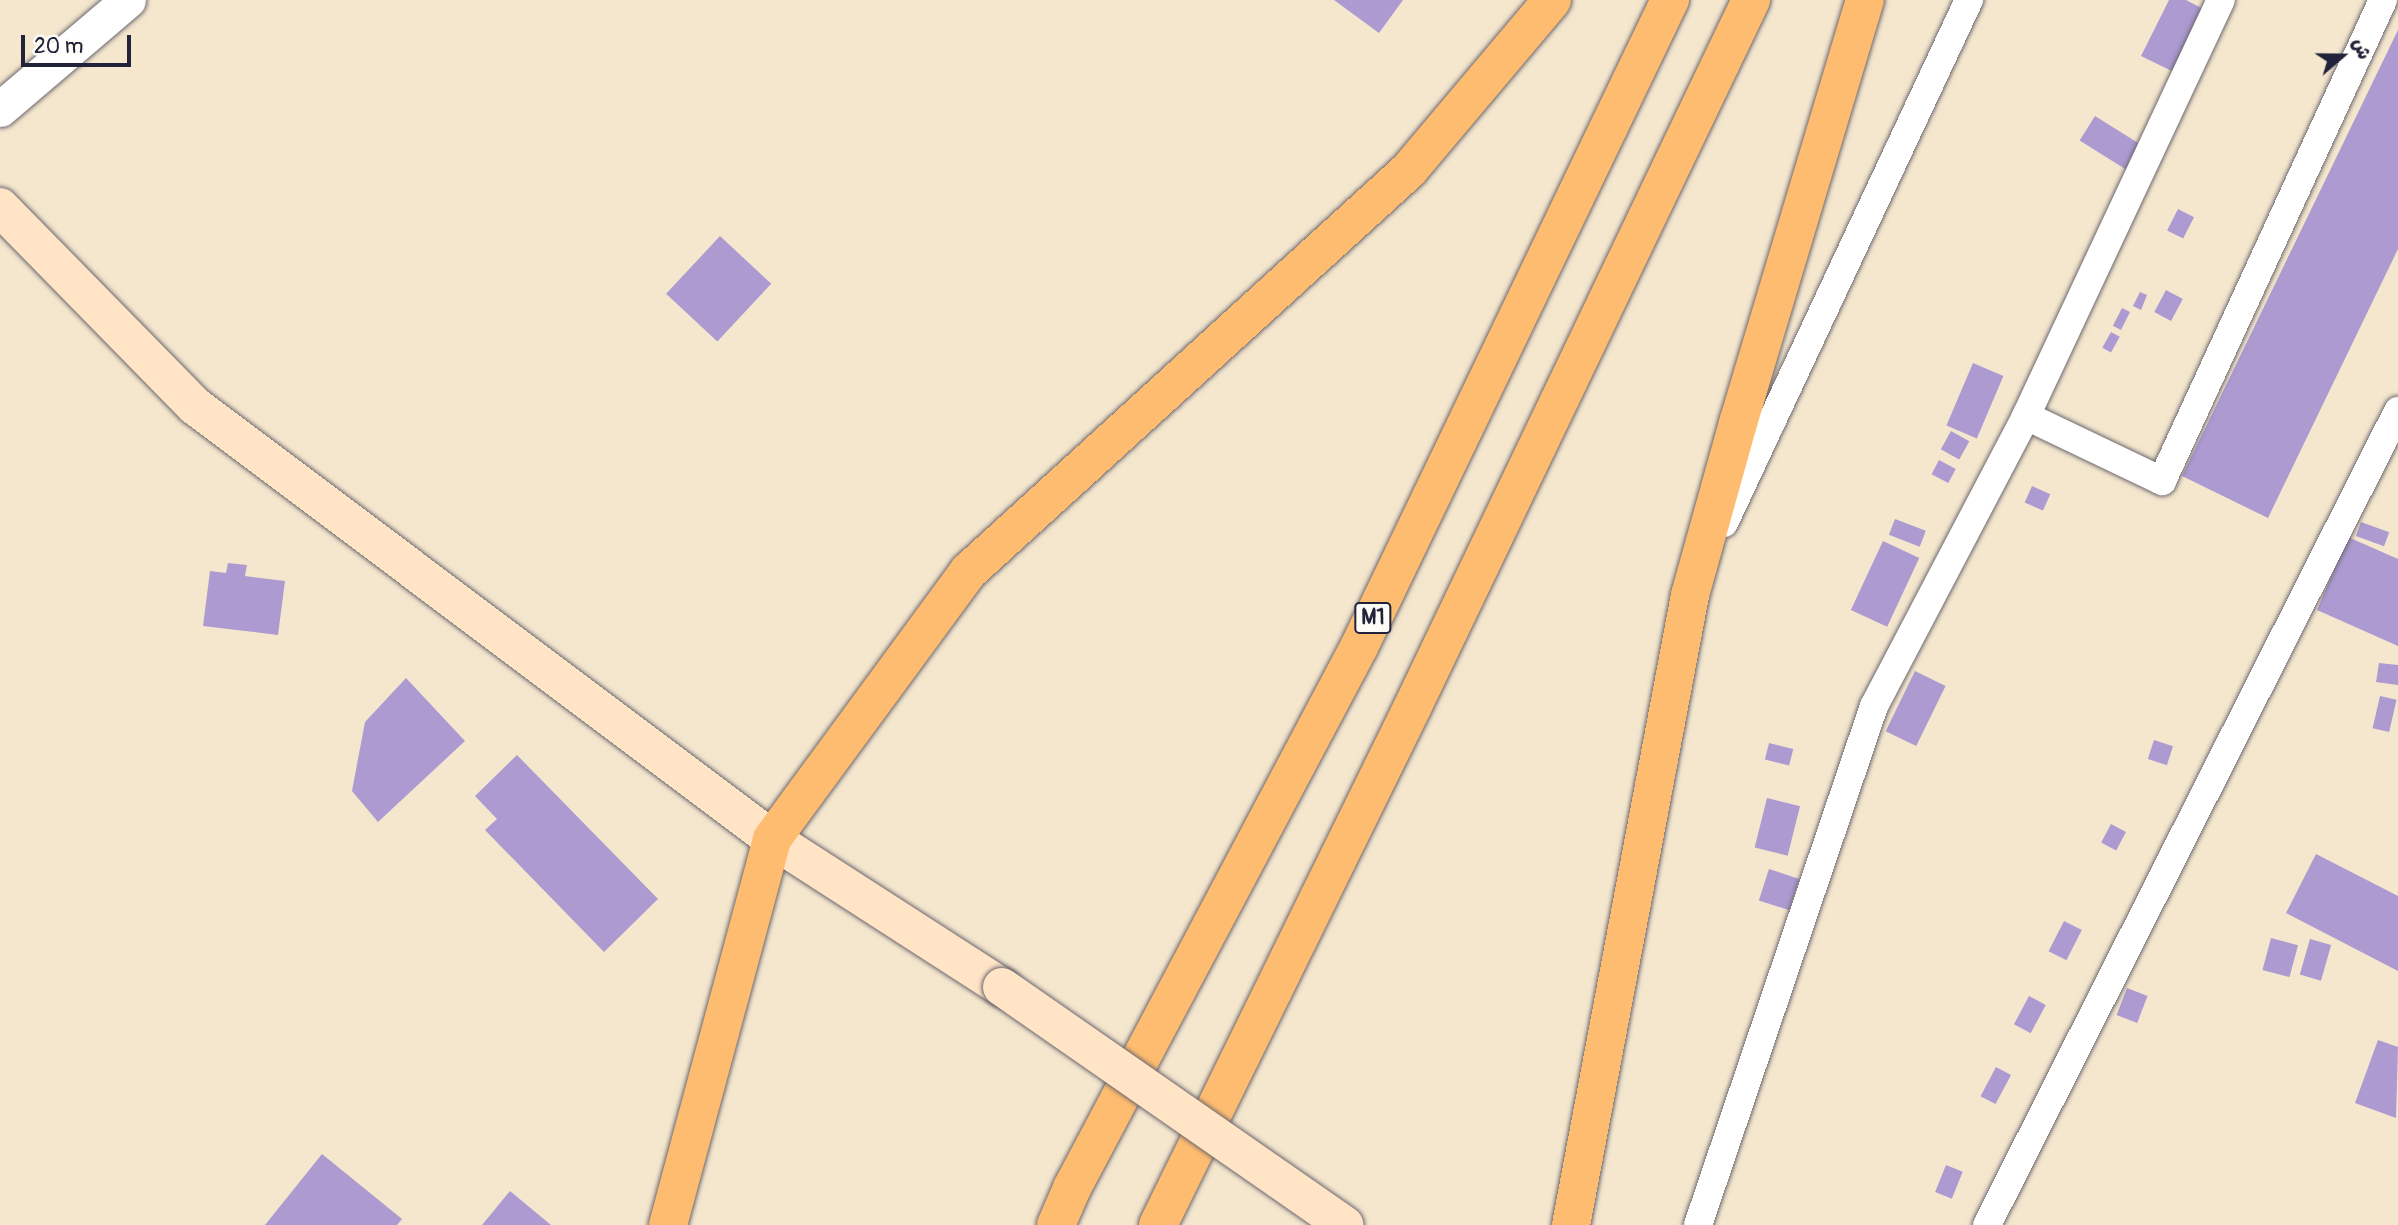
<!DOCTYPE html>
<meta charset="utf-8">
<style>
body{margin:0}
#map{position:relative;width:2398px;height:1225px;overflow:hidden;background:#f4e7ce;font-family:Pangolin,"Playpen Sans Arabic",sans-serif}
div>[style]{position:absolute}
.building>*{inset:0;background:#ac9ad1;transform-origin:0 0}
.roads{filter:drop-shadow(0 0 2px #6c676e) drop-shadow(0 0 2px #6c676e)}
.minor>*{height:28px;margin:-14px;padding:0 14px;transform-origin:14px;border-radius:14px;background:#fff}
.tertiary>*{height:35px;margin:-17.5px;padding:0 17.5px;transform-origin:17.5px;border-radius:17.5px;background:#fff}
.secondary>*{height:38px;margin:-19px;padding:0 19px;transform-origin:19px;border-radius:19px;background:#ffe4c6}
.motorway>*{height:38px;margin:-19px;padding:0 19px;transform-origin:19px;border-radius:19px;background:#febc70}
.bridges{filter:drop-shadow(0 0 2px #6c676e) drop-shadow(0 0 2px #6c676e)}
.secondary-bridge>*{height:38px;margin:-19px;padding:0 19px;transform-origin:19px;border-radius:19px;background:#ffe4c6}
span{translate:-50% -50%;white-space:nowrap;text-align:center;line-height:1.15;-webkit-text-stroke:6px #fdfcf7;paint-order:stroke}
.shield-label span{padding:2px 5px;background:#fdfcf7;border:2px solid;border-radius:5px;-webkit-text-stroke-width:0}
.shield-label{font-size:21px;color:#22223b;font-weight:700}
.north{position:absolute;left:2307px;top:21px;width:70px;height:70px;-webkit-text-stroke:5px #fdfcf7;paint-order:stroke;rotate:70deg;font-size:19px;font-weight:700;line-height:28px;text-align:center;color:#22223b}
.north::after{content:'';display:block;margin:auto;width:24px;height:32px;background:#22223b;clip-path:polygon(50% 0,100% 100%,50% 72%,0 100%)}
.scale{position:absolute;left:21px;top:35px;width:110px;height:32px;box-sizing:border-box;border:4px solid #22223b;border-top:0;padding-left:9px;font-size:21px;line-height:24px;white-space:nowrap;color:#22223b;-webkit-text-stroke:5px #fdfcf7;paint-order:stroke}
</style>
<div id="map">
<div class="building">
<i style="clip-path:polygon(1334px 0,1403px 0,1379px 33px)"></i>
<i style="clip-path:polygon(2169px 0,2186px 0,2211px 13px,2180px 75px,2141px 56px)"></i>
<i style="clip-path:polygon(2398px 30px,2398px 249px,2268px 518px,2182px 476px)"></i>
<i style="left:2095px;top:116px;width:57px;height:29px;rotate:32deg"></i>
<i style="left:2178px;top:209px;width:18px;height:24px;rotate:27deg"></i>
<i style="left:720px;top:236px;width:70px;height:79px;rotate:43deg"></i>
<i style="left:2166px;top:290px;width:19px;height:25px;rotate:28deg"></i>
<i style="clip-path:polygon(2140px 292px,2147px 295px,2141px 310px,2133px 306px)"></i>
<i style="left:2122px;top:308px;width:9px;height:20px;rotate:27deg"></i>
<i style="left:2111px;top:332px;width:10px;height:18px;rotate:29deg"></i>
<i style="left:1973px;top:363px;width:33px;height:68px;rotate:23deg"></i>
<i style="left:1951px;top:431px;width:21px;height:21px;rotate:29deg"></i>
<i style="left:1939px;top:460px;width:19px;height:16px;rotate:28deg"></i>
<i style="left:2032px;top:486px;width:20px;height:18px;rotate:24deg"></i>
<i style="left:1895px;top:519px;width:33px;height:17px;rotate:21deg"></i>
<i style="left:2361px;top:522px;width:30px;height:15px;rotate:20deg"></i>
<i style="clip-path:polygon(2348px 537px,2398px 559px,2398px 646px,2317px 610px)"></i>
<i style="left:1883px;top:541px;width:40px;height:76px;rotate:25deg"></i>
<i style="clip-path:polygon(228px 563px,247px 565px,245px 576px,285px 581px,278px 635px,203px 626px,210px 571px,226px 573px)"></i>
<i style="clip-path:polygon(2379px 663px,2398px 665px,2398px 685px,2376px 682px)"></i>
<i style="left:1915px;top:671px;width:34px;height:67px;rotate:26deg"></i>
<i style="clip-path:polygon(406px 678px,465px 741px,378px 822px,352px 791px,365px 722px)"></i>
<i style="left:2380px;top:696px;width:17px;height:33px;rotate:13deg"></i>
<i style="left:2154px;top:740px;width:20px;height:20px;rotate:18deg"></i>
<i style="left:1769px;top:743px;width:25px;height:17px;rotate:14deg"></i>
<i style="clip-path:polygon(517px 755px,658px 899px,604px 952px,485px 830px,497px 819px,475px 796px)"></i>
<i style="left:1767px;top:798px;width:34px;height:51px;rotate:14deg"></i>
<i style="left:2111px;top:824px;width:17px;height:21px;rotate:28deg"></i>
<i style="clip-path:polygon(2316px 854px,2398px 896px,2398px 971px,2286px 913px)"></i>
<i style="left:1769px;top:869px;width:32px;height:33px;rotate:18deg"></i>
<i style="left:2064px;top:921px;width:20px;height:34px;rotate:27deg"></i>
<i style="left:2271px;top:938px;width:28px;height:33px;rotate:15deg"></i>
<i style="left:2310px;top:939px;width:22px;height:37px;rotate:16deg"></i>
<i style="left:2127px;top:988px;width:22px;height:29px;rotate:21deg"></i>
<i style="left:2029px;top:996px;width:19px;height:32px;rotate:28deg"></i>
<i style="clip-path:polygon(2378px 1040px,2398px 1047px,2396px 1118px,2355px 1103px)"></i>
<i style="left:1996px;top:1067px;width:17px;height:33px;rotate:28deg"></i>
<i style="clip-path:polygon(322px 1154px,402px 1219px,397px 1225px,265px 1225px)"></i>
<i style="left:1946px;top:1165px;width:18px;height:29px;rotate:22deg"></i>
<i style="clip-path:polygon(510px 1191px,551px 1225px,482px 1225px)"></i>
</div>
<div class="roads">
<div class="minor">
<i style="left:2026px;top:416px;width:151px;rotate:25.5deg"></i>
<i style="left:2162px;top:481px;width:529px;rotate:-65.32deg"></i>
<i style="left:1724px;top:523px;width:578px;rotate:-64.9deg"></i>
<i style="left:1698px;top:1225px;width:548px;rotate:-71.27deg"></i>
<i style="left:1874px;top:706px;width:327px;rotate:-62.3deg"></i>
<i style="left:2026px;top:416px;width:459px;rotate:-64.9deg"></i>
<i style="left:1987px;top:1225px;width:912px;rotate:-63.21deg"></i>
</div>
<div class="tertiary">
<i style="left:0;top:109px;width:168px;rotate:-40.4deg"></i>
</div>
<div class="secondary">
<i style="left:0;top:207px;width:279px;rotate:45.6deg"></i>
<i style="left:195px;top:406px;width:721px;rotate:36.89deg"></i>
<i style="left:772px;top:839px;width:274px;rotate:32.8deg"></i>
</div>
<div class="motorway">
<i style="left:668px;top:1225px;width:400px;rotate:-74.9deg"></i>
<i style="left:772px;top:839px;width:333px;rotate:-53.7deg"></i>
<i style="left:969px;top:571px;width:595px;rotate:-42.34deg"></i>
<i style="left:1409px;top:170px;width:222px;rotate:-49.9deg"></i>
<i style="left:1056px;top:1225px;width:40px;rotate:-66.6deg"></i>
<i style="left:1072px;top:1188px;width:612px;rotate:-62.05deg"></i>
<i style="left:1359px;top:647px;width:718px;rotate:-64.33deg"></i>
<i style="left:1158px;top:1225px;width:576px;rotate:-63.84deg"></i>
<i style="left:1412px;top:708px;width:785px;rotate:-64.41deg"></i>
<i style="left:1571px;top:1225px;width:641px;rotate:-79.3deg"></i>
<i style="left:1690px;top:595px;width:179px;rotate:-74.4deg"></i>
<i style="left:1738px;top:423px;width:442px;rotate:-73.3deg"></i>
</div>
</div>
<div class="bridges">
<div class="secondary-bridge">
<i style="left:1002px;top:987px;width:417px;rotate:34.8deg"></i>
</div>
</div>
<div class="shield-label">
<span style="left:1373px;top:618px">M1</span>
</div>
<div class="north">ش</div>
<div class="scale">20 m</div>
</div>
